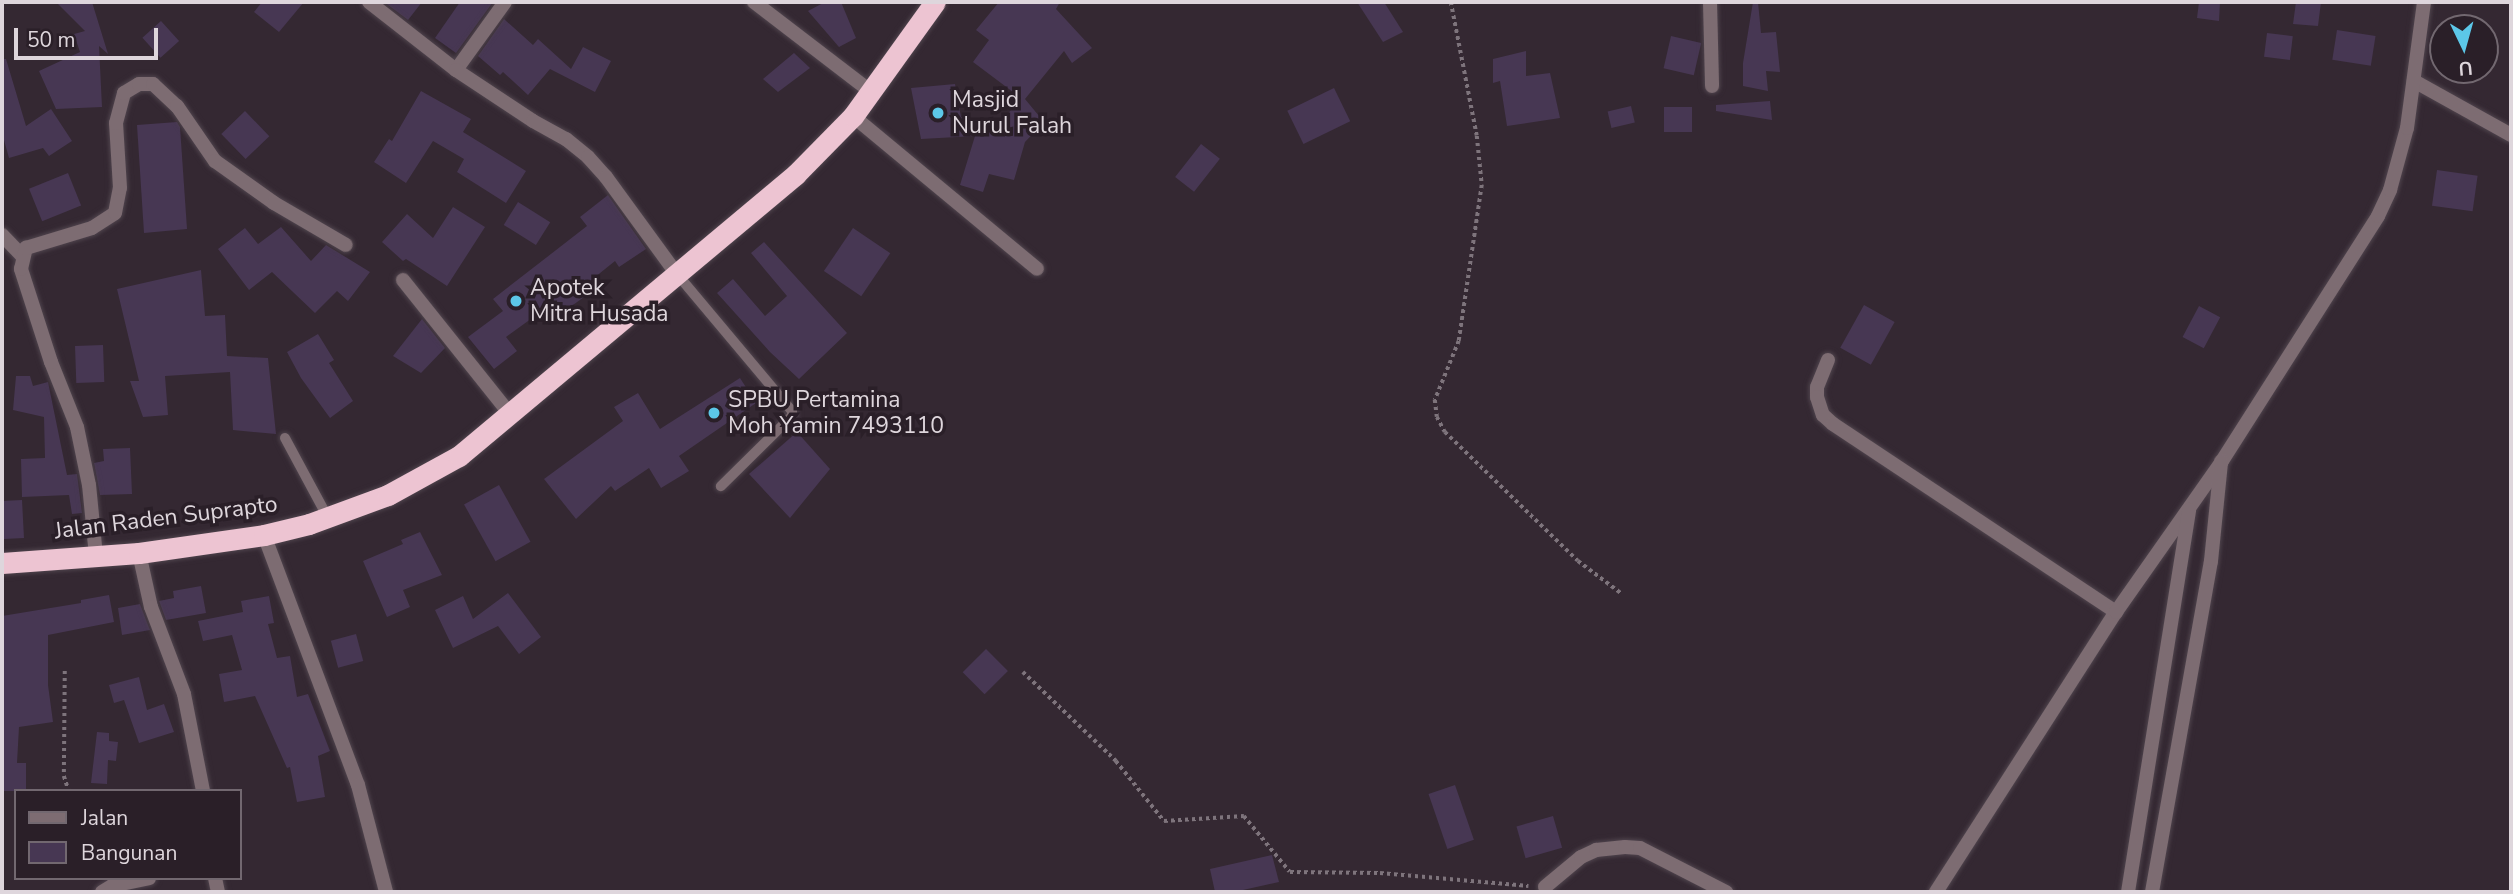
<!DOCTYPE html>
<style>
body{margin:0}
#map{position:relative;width:2513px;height:894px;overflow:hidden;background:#342832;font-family:"Nunito Sans",sans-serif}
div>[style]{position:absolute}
.building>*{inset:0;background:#473753;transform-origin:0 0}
.path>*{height:3.5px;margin-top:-1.75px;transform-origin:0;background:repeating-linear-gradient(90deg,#7e747c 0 3.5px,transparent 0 7px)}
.roads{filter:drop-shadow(0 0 2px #4f444d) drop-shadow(0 0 2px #4f444d)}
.lane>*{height:10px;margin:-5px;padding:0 5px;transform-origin:5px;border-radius:5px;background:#7d6c72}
.street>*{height:14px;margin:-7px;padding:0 7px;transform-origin:7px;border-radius:7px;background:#7d6c72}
.highway>*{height:21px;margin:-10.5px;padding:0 10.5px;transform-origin:10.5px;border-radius:10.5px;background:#edc4d2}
.dots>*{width:19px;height:19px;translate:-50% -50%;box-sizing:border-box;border:4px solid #2a1f28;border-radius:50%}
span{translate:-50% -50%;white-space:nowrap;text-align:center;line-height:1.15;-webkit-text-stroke:7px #2a1f28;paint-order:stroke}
.poi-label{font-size:23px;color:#ded6dc}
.left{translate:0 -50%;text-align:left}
.street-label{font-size:23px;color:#ded6dc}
.frame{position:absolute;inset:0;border:4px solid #ded6dc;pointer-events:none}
.legend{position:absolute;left:14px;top:789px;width:228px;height:91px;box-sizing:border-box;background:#2a1f28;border:2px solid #726870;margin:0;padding:9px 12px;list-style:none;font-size:21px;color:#ded6dc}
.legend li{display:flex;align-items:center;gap:14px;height:35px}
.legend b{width:35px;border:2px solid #726870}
.north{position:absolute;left:2429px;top:14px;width:70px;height:70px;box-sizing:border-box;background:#2a1f28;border:2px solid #726870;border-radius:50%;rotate:175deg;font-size:19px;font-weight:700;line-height:28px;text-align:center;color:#ded6dc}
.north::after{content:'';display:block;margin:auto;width:24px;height:32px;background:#5cc7e8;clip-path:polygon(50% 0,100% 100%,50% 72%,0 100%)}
.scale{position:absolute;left:14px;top:28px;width:144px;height:32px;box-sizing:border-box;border:4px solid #ded6dc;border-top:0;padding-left:9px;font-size:21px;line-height:24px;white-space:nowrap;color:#ded6dc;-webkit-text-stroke:5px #2a1f28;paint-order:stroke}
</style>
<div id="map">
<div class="building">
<i style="clip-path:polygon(56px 2px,92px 2px,108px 54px,99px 46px,102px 107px,56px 109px,39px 71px,80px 52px,74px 34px,85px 31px)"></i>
<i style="clip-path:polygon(262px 2px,304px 2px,279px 32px,254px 12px)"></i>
<i style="clip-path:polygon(384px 2px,422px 2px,408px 20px)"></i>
<i style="clip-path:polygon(460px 2px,493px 2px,456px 53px,435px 38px)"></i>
<i style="clip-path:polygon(825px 2px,841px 2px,856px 38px,839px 47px,808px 11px)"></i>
<i style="clip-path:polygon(999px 2px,1060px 2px,1056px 9px,1092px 48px,1072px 63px,1064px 51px,1025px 99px,1044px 122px,1025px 142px,1014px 180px,989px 174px,983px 192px,960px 185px,975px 136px,921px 139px,911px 88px,955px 84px,961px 117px,996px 128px,1021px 98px,973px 62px,989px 40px,976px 30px)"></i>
<i style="clip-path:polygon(1357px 2px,1384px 2px,1403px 32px,1383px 42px)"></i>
<i style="clip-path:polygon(1753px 2px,1758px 2px,1761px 33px,1776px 32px,1780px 72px,1766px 71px,1768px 91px,1743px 86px,1743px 63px)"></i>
<i style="clip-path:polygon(2199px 2px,2220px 2px,2219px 21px,2197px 18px)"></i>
<i style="clip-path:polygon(2296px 2px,2321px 2px,2318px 26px,2293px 24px)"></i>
<i style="clip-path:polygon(504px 19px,533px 45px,538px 39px,571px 69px,583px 47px,611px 61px,595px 92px,550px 69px,528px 95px,503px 72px,500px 75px,478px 56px)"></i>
<i style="left:161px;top:21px;width:27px;height:25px;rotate:48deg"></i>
<i style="left:2337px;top:30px;width:39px;height:30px;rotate:9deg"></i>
<i style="left:2267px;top:33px;width:26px;height:24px;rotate:7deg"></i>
<i style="left:1671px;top:36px;width:31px;height:33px;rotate:13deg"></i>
<i style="clip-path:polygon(1526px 51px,1526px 76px,1550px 73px,1560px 118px,1507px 126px,1500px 81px,1493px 83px,1493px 59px)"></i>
<i style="clip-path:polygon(794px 53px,810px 68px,778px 92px,763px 79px)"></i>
<i style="clip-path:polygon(2px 59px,6px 59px,26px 126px,51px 109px,72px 141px,49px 156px,43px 148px,9px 158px,2px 133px)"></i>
<i style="left:1334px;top:88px;width:37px;height:52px;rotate:64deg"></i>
<i style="clip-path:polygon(421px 91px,471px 119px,463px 132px,526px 171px,506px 203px,457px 172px,464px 159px,433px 141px,406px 183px,374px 162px,389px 139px,392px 141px)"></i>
<i style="clip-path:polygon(1770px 101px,1772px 120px,1716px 111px,1716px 105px)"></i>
<i style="left:1631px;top:106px;width:17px;height:24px;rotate:77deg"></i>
<i style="left:1692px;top:107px;width:25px;height:28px;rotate:90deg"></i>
<i style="left:245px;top:111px;width:35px;height:33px;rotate:46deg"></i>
<i style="clip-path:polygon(177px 122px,180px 127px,187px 229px,144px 233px,137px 125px)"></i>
<i style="left:1201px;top:144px;width:24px;height:42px;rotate:38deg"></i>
<i style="left:2437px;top:170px;width:41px;height:36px;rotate:8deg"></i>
<i style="left:68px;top:173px;width:35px;height:42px;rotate:68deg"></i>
<i style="clip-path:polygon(608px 195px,646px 249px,619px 267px,615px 261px,579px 290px,584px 297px,562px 313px,553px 303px,506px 337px,517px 351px,494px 369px,468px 337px,503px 311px,493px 299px,587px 226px,580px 217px)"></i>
<i style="left:518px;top:202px;width:38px;height:27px;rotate:32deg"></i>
<i style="clip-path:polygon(453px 207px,485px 227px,447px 286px,406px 259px,403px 261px,382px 242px,407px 214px,433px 238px)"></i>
<i style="clip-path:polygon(281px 227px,311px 261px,326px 245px,370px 272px,348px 301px,337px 291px,315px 313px,272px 272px,249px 290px,218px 249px,245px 228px,258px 244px)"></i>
<i style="left:853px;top:228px;width:45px;height:52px;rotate:34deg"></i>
<i style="clip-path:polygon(764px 242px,847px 333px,799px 379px,770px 352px,717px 293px,733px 279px,765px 316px,787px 296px,751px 253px)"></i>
<i style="clip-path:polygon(201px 270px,205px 316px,225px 315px,227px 356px,268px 358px,276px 434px,233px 430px,230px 372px,165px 376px,168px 415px,143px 417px,130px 381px,139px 381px,117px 289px)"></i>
<i style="left:1864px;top:305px;width:35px;height:49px;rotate:29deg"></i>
<i style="left:2199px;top:306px;width:24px;height:35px;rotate:28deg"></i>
<i style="clip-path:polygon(422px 319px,445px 348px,421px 373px,393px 356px)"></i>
<i style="clip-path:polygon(318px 334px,334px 360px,329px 363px,353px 401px,330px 418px,301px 378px,287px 352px)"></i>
<i style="left:103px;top:345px;width:37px;height:28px;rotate:88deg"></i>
<i style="clip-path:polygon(16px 376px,30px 376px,33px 386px,48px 382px,67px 475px,77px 474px,82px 513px,72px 514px,69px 495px,22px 497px,21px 459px,45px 458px,44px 417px,13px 410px)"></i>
<i style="clip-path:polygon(740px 378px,756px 403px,679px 456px,689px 471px,661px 488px,649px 468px,615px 491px,611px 486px,576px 519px,544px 479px,623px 421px,614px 407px,638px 393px,660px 429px)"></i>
<i style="clip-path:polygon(797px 432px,830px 469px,790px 518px,749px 474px)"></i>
<i style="clip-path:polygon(130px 448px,132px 494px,100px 495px,94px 463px,104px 461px,103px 449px)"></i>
<i style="left:499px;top:485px;width:65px;height:40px;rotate:61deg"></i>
<i style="left:22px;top:500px;width:38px;height:20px;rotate:87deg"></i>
<i style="clip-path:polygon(420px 532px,442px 575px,403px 590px,410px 607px,387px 617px,363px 561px,403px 544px,401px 540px)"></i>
<i style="clip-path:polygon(201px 586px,206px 613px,166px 620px,159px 601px,174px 598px,173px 591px)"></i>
<i style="clip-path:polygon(508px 593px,541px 637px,519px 654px,498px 626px,453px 648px,435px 610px,463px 596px,473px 619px)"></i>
<i style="clip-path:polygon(109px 595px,114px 622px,48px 635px,48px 685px,53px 722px,19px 727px,17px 763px,26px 763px,26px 791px,2px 791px,2px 616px,81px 603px,81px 600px)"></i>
<i style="clip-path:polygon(269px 596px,274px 623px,268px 624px,277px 658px,290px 656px,297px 697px,308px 694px,330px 751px,318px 756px,325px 797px,297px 802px,290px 767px,287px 768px,255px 696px,224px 702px,219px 674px,242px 670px,232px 635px,203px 641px,198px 621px,243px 612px,241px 601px)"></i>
<i style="clip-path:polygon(140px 604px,150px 630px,122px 635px,118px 608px)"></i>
<i style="left:356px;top:634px;width:28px;height:26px;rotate:75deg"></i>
<i style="left:986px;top:649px;width:31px;height:33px;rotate:45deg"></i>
<i style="clip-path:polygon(139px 677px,147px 710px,164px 704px,174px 732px,139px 743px,124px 700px,114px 703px,109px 685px)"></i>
<i style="clip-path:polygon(97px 732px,109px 733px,109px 741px,118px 742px,116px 761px,108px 760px,107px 784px,91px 783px)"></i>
<i style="left:1455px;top:785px;width:58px;height:28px;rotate:71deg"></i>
<i style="left:1553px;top:816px;width:33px;height:38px;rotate:74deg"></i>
<i style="clip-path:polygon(1272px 855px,1279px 882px,1234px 892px,1215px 892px,1210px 869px)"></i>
</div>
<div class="path">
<i style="left:1451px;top:2px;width:136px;rotate:79deg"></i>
<i style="left:1477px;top:136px;width:49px;rotate:84.2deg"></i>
<i style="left:1482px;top:185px;width:158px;rotate:98.4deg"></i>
<i style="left:1459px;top:341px;width:64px;rotate:112.1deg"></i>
<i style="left:1435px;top:400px;width:17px;rotate:83deg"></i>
<i style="left:1437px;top:417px;width:17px;rotate:62deg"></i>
<i style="left:1445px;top:432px;width:185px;rotate:44.1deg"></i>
<i style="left:1578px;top:561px;width:55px;rotate:36.9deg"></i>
<i style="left:65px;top:671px;width:105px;rotate:90.5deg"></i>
<i style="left:64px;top:776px;width:16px;rotate:72deg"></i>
<i style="left:1023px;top:672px;width:129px;rotate:43.7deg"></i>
<i style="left:1116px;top:761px;width:77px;rotate:51.3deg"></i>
<i style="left:1164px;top:821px;width:80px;rotate:-3.6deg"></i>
<i style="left:1244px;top:816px;width:72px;rotate:50.6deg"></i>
<i style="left:1290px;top:872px;width:90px;rotate:0.6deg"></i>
<i style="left:1380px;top:873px;width:149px;rotate:5deg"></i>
</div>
<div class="roads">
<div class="lane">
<i style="left:677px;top:274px;width:179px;rotate:50deg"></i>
<i style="left:792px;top:411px;width:5px;rotate:90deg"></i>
<i style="left:792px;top:416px;width:100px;rotate:135.4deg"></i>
<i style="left:285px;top:438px;width:91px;rotate:61.7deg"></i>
</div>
<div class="street">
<i style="left:369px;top:2px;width:110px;rotate:38deg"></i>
<i style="left:456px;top:70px;width:84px;rotate:-54.2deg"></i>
<i style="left:754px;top:2px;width:146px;rotate:37.5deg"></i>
<i style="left:1710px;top:2px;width:84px;rotate:88.6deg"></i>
<i style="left:456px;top:70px;width:92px;rotate:33.5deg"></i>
<i style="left:533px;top:121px;width:38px;rotate:29deg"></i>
<i style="left:566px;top:139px;width:28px;rotate:39deg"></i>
<i style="left:588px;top:157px;width:27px;rotate:48deg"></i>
<i style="left:606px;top:177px;width:119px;rotate:53.9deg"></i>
<i style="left:2414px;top:81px;width:111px;rotate:29.1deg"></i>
<i style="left:853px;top:116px;width:239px;rotate:39.7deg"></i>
<i style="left:2px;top:235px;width:29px;rotate:46deg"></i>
<i style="left:403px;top:280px;width:171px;rotate:51.4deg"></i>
<i style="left:1828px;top:360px;width:29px;rotate:112deg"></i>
<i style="left:1817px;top:387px;width:10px;rotate:90deg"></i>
<i style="left:1817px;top:397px;width:19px;rotate:72deg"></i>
<i style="left:1823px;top:415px;width:13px;rotate:42deg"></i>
<i style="left:1833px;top:424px;width:340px;rotate:33.6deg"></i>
<i style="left:264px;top:535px;width:267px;rotate:69.4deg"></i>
<i style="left:358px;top:785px;width:111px;rotate:75.3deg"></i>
<i style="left:139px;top:553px;width:55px;rotate:77.5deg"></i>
<i style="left:151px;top:607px;width:93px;rotate:69.2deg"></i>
<i style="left:184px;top:694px;width:99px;rotate:78.9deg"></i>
<i style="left:96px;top:556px;width:71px;rotate:-95.6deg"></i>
<i style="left:89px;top:485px;width:59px;rotate:-101.7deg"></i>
<i style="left:77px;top:427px;width:70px;rotate:-111.8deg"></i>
<i style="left:51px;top:362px;width:98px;rotate:-107.9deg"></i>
<i style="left:21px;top:269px;width:22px;rotate:-77deg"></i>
<i style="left:26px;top:248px;width:69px;rotate:-16.9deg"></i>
<i style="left:92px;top:228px;width:27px;rotate:-33deg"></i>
<i style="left:115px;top:213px;width:25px;rotate:-79deg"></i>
<i style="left:120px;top:188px;width:65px;rotate:-93.5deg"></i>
<i style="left:116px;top:123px;width:31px;rotate:-75deg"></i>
<i style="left:124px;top:93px;width:17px;rotate:-31deg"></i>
<i style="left:139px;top:84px;width:14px"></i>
<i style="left:153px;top:84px;width:33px;rotate:43deg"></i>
<i style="left:177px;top:106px;width:67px;rotate:55.4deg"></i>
<i style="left:215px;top:161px;width:72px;rotate:35.4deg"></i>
<i style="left:274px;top:203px;width:83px;rotate:30.3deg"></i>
<i style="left:215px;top:878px;width:14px;rotate:78deg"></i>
<i style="left:1545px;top:887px;width:47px;rotate:-39.8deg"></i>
<i style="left:1581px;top:857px;width:17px;rotate:-25deg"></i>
<i style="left:1596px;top:850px;width:29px;rotate:-6deg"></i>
<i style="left:1625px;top:847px;width:15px;rotate:4deg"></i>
<i style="left:1640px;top:848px;width:97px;rotate:27.1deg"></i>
<i style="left:102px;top:892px;width:12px;rotate:-31deg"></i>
<i style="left:112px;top:886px;width:38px;rotate:-12deg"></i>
<i style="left:1936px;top:892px;width:333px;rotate:-57.3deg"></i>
<i style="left:2116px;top:612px;width:184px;rotate:-54.9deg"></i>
<i style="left:2222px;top:461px;width:290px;rotate:-57.5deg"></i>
<i style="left:2378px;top:216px;width:29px;rotate:-65deg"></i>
<i style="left:2390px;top:190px;width:64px;rotate:-74.7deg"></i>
<i style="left:2407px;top:128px;width:127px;rotate:-82.3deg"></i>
<i style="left:2128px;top:892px;width:387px;rotate:-80.9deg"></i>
<i style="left:2152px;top:892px;width:336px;rotate:-79.9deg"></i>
<i style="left:2211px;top:561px;width:100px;rotate:-84.2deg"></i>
</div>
<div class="highway">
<i style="left:2px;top:563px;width:137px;rotate:-4.2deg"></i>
<i style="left:139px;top:553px;width:126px;rotate:-8.2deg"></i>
<i style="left:264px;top:535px;width:46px;rotate:-13.7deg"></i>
<i style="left:309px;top:524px;width:84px;rotate:-20.2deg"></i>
<i style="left:388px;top:495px;width:81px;rotate:-28.8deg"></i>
<i style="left:459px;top:456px;width:439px;rotate:-39.9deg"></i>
<i style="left:796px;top:174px;width:81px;rotate:-45.5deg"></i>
<i style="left:853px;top:116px;width:140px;rotate:-54.3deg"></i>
</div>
</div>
<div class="dots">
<i style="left:938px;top:113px;background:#5cc7e8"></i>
<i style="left:516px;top:301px;background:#5cc7e8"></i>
<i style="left:714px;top:413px;background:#5cc7e8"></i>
</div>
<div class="poi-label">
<span class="left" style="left:952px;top:113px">Masjid<br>Nurul Falah</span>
<span class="left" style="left:530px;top:301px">Apotek<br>Mitra Husada</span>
<span class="left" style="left:728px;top:413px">SPBU Pertamina<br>Moh Yamin 7493110</span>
</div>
<div class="street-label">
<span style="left:166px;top:518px;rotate:-7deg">Jalan Raden Suprapto</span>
</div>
<div class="frame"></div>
<ul class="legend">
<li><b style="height:9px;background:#7d6c72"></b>Jalan</li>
<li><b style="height:19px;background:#473753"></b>Bangunan</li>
</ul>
<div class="north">U</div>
<div class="scale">50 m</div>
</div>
